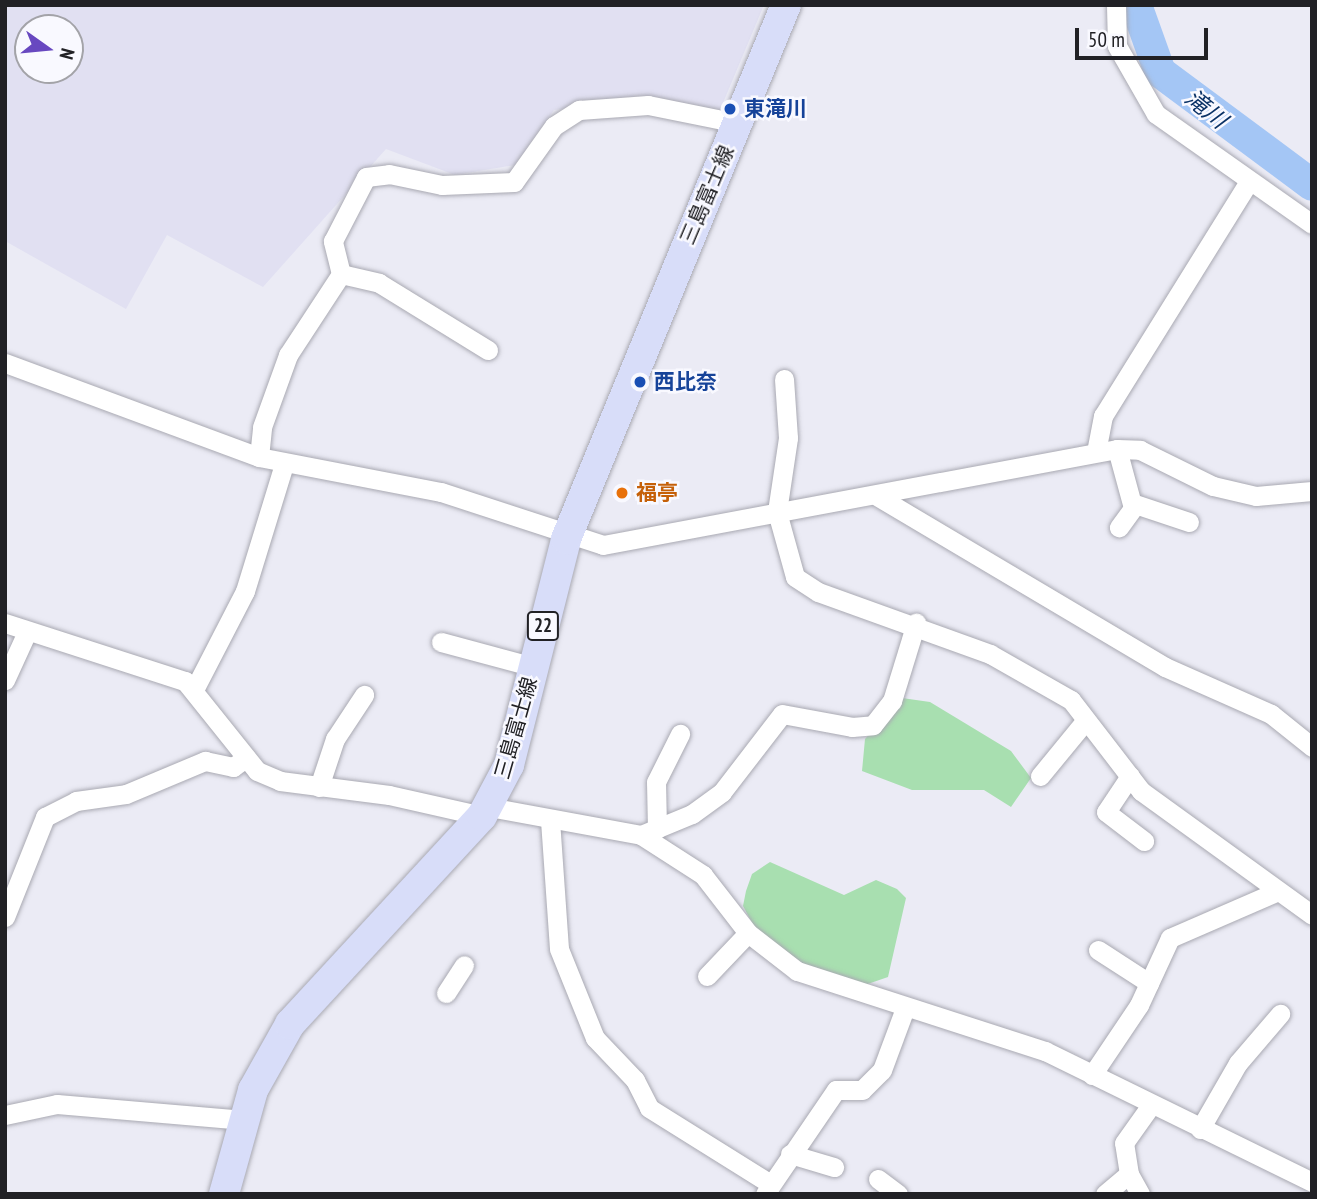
<!DOCTYPE html>
<meta charset="utf-8">
<style>
body{margin:0}
#map{position:relative;width:1317px;height:1199px;overflow:hidden;background:#ebebf5;font-family:"PT Sans Narrow","Noto Sans JP",sans-serif}
div>[style]{position:absolute}
.built>*{inset:0;background:#e1e0f2}
.green>*{inset:0;background:#a8dfb0}
.river>*{height:32px;margin:-16px;padding:0 16px;transform-origin:16px;border-radius:16px;background:#a4c6f5}
.roads{filter:drop-shadow(0 0 2px #a9a9b2) drop-shadow(0 0 2px #a9a9b2)}
.minor>*{height:19px;margin:-9.5px;padding:0 9.5px;transform-origin:9.5px;border-radius:9.5px;background:#fff}
.primary>*{height:30px;margin:-15px;padding:0 15px;transform-origin:15px;border-radius:15px;background:#d8ddf9}
.dots>*{width:19px;height:19px;translate:-50% -50%;box-sizing:border-box;border:4px solid #f9f9ff;border-radius:50%}
span{translate:-50% -50%;white-space:nowrap;text-align:center;line-height:1.15;-webkit-text-stroke:5px #f9f9ff;paint-order:stroke}
.shield-label span{padding:2px 5px;background:#f9f9ff;border:2px solid;border-radius:5px;-webkit-text-stroke-width:0}
.shield-label{font-size:19px;color:#212125;font-weight:700}
.transit-label{font-size:21px;color:#164399;font-weight:700}
.left{translate:0 -50%;text-align:left}
.street-label{font-size:21px;color:#212125}
.food-label{font-size:21px;color:#c56008;font-weight:700}
.water-label{font-size:23px;color:#0a3266;font-style:italic}
.frame{position:absolute;inset:0;border:7px solid #212125;pointer-events:none}
.north{position:absolute;left:14px;top:14px;width:70px;height:70px;box-sizing:border-box;background:#f9f9ff;border:2px solid #a3a3a8;border-radius:50%;rotate:105deg;font-size:19px;font-weight:700;line-height:28px;text-align:center;color:#212125}
.north::after{content:'';display:block;margin:auto;width:24px;height:32px;background:#6848c0;clip-path:polygon(50% 0,100% 100%,50% 72%,0 100%)}
.scale{position:absolute;left:1075px;top:28px;width:133px;height:32px;box-sizing:border-box;border:4px solid #212125;border-top:0;padding-left:9px;font-size:21px;line-height:24px;white-space:nowrap;color:#212125;-webkit-text-stroke:5px #f9f9ff;paint-order:stroke}
</style>
<div id="map">
<div class="built">
<i style="clip-path:polygon(evenodd,5px 5px,764px 5px,720px 110px,649px 97px,554px 110px,515px 165px,455px 175px,386px 149px,263px 287px,167px 235px,126px 309px,5px 241px,5px 5px,28px 28px,70px 28px,70px 70px,28px 70px,28px 28px)"></i>
</div>
<div class="green">
<i style="clip-path:polygon(902px 698px,930px 702px,1011px 751px,1031px 778px,1011px 807px,984px 790px,912px 790px,862px 771px,865px 739px)"></i>
<i style="clip-path:polygon(770px 862px,844px 895px,876px 880px,897px 889px,906px 898px,888px 977px,856px 988px,819px 975px,756px 930px,743px 906px,746px 891px,752px 874px)"></i>
</div>
<div class="river">
<i style="left:1136px;top:5px;width:71px;rotate:70.3deg"></i>
<i style="left:1160px;top:72px;width:189px;rotate:36.6deg"></i>
</div>
<div class="roads">
<div class="minor">
<i style="left:1116px;top:5px;width:41px;rotate:88.6deg"></i>
<i style="left:1117px;top:46px;width:78px;rotate:60.2deg"></i>
<i style="left:1156px;top:114px;width:191px;rotate:35.2deg"></i>
<i style="left:341px;top:274px;width:39px;rotate:13deg"></i>
<i style="left:379px;top:283px;width:128px;rotate:31.6deg"></i>
<i style="left:5px;top:363px;width:271px;rotate:20.3deg"></i>
<i style="left:259px;top:457px;width:185px;rotate:10.9deg"></i>
<i style="left:441px;top:492px;width:170px;rotate:18.1deg"></i>
<i style="left:603px;top:545px;width:523px;rotate:-10.58deg"></i>
<i style="left:1117px;top:449px;width:23px;rotate:2deg"></i>
<i style="left:1140px;top:450px;width:81px;rotate:26.3deg"></i>
<i style="left:1213px;top:486px;width:44px;rotate:13.1deg"></i>
<i style="left:1256px;top:496px;width:56px;rotate:-5.1deg"></i>
<i style="left:784px;top:379px;width:59px;rotate:86.1deg"></i>
<i style="left:788px;top:438px;width:75px;rotate:98.5deg"></i>
<i style="left:777px;top:512px;width:67px;rotate:74.5deg"></i>
<i style="left:795px;top:577px;width:27px;rotate:33deg"></i>
<i style="left:818px;top:592px;width:183px;rotate:19.8deg"></i>
<i style="left:990px;top:654px;width:93px;rotate:29.6deg"></i>
<i style="left:1071px;top:700px;width:115px;rotate:52.4deg"></i>
<i style="left:1141px;top:791px;width:211px;rotate:35.9deg"></i>
<i style="left:1117px;top:449px;width:61px;rotate:74.8deg"></i>
<i style="left:1133px;top:508px;width:24px;rotate:126deg"></i>
<i style="left:1096px;top:452px;width:37px;rotate:-79deg"></i>
<i style="left:1103px;top:416px;width:277px;rotate:-58.1deg"></i>
<i style="left:259px;top:457px;width:30px;rotate:-84deg"></i>
<i style="left:262px;top:427px;width:77px;rotate:-70.1deg"></i>
<i style="left:288px;top:355px;width:97px;rotate:-56.8deg"></i>
<i style="left:341px;top:274px;width:34px;rotate:-104deg"></i>
<i style="left:333px;top:241px;width:72px;rotate:-62.7deg"></i>
<i style="left:366px;top:177px;width:23px;rotate:-7deg"></i>
<i style="left:389px;top:174px;width:54px;rotate:11.7deg"></i>
<i style="left:442px;top:185px;width:72px;rotate:-2.4deg"></i>
<i style="left:514px;top:182px;width:69px;rotate:-54.5deg"></i>
<i style="left:554px;top:126px;width:30px;rotate:-33deg"></i>
<i style="left:579px;top:110px;width:69px;rotate:-4.1deg"></i>
<i style="left:648px;top:105px;width:91px;rotate:11.4deg"></i>
<i style="left:877px;top:496px;width:335px;rotate:30.7deg"></i>
<i style="left:1165px;top:667px;width:116px;rotate:23.9deg"></i>
<i style="left:1271px;top:714px;width:53px;rotate:38.8deg"></i>
<i style="left:1132px;top:503px;width:60px;rotate:18.4deg"></i>
<i style="left:5px;top:623px;width:189px;rotate:17.9deg"></i>
<i style="left:185px;top:681px;width:115px;rotate:51.3deg"></i>
<i style="left:257px;top:771px;width:25px;rotate:23deg"></i>
<i style="left:280px;top:781px;width:110px;rotate:7.3deg"></i>
<i style="left:389px;top:795px;width:95px;rotate:12.7deg"></i>
<i style="left:441px;top:642px;width:96px;rotate:15deg"></i>
<i style="left:5px;top:680px;width:53px;rotate:-65.4deg"></i>
<i style="left:195px;top:688px;width:109px;rotate:-62.7deg"></i>
<i style="left:245px;top:591px;width:133px;rotate:-72.9deg"></i>
<i style="left:1040px;top:776px;width:72px;rotate:-50.6deg"></i>
<i style="left:1130px;top:776px;width:43px;rotate:123.7deg"></i>
<i style="left:1106px;top:812px;width:48px;rotate:37.3deg"></i>
<i style="left:319px;top:787px;width:51px;rotate:-71.6deg"></i>
<i style="left:335px;top:739px;width:53px;rotate:-56.6deg"></i>
<i style="left:489px;top:807px;width:155px;rotate:10.4deg"></i>
<i style="left:641px;top:835px;width:74px;rotate:32.8deg"></i>
<i style="left:703px;top:875px;width:73px;rotate:52.2deg"></i>
<i style="left:748px;top:933px;width:62px;rotate:37.8deg"></i>
<i style="left:797px;top:971px;width:261px;rotate:17.9deg"></i>
<i style="left:1045px;top:1051px;width:297px;rotate:26.1deg"></i>
<i style="left:550px;top:820px;width:129px;rotate:86deg"></i>
<i style="left:559px;top:949px;width:96px;rotate:68deg"></i>
<i style="left:595px;top:1038px;width:58px;rotate:46.4deg"></i>
<i style="left:635px;top:1080px;width:31px;rotate:63deg"></i>
<i style="left:649px;top:1108px;width:142px;rotate:32deg"></i>
<i style="left:657px;top:829px;width:47px;rotate:-91.2deg"></i>
<i style="left:656px;top:782px;width:54px;rotate:-63.4deg"></i>
<i style="left:641px;top:835px;width:55px;rotate:-22.4deg"></i>
<i style="left:692px;top:814px;width:37px;rotate:-36deg"></i>
<i style="left:722px;top:792px;width:98px;rotate:-52.4deg"></i>
<i style="left:782px;top:714px;width:71px;rotate:10.5deg"></i>
<i style="left:852px;top:727px;width:21px;rotate:-5deg"></i>
<i style="left:873px;top:725px;width:31px;rotate:-52deg"></i>
<i style="left:892px;top:701px;width:82px;rotate:-72.9deg"></i>
<i style="left:5px;top:917px;width:108px;rotate:-68.2deg"></i>
<i style="left:45px;top:817px;width:35px;rotate:-27deg"></i>
<i style="left:76px;top:801px;width:50px;rotate:-8deg"></i>
<i style="left:126px;top:794px;width:86px;rotate:-22.7deg"></i>
<i style="left:205px;top:761px;width:29px;rotate:12deg"></i>
<i style="left:233px;top:767px;width:16px;rotate:-35deg"></i>
<i style="left:1098px;top:950px;width:61px;rotate:32.9deg"></i>
<i style="left:707px;top:976px;width:59px;rotate:-46.4deg"></i>
<i style="left:446px;top:993px;width:33px;rotate:-57deg"></i>
<i style="left:1092px;top:1075px;width:84px;rotate:-56.1deg"></i>
<i style="left:1139px;top:1005px;width:74px;rotate:-65.2deg"></i>
<i style="left:1170px;top:938px;width:116px;rotate:-23.5deg"></i>
<i style="left:5px;top:1115px;width:53px;rotate:-11.9deg"></i>
<i style="left:57px;top:1104px;width:188px;rotate:4.9deg"></i>
<i style="left:1200px;top:1129px;width:76px;rotate:-60.1deg"></i>
<i style="left:1238px;top:1063px;width:65px;rotate:-49.4deg"></i>
<i style="left:790px;top:1154px;width:46px;rotate:16.5deg"></i>
<i style="left:1129px;top:1174px;width:23px;rotate:61deg"></i>
<i style="left:878px;top:1179px;width:25px;rotate:37deg"></i>
<i style="left:765px;top:1194px;width:126px;rotate:-55.7deg"></i>
<i style="left:836px;top:1090px;width:26px"></i>
<i style="left:862px;top:1090px;width:28px;rotate:-45deg"></i>
<i style="left:882px;top:1070px;width:66px;rotate:-69.6deg"></i>
<i style="left:1105px;top:1194px;width:31px;rotate:-40deg"></i>
<i style="left:1129px;top:1174px;width:31px;rotate:-99deg"></i>
<i style="left:1124px;top:1143px;width:47px;rotate:-54.6deg"></i>
</div>
<div class="primary">
<i style="left:224px;top:1194px;width:108px;rotate:-74.4deg"></i>
<i style="left:253px;top:1090px;width:76px;rotate:-60.7deg"></i>
<i style="left:290px;top:1024px;width:283px;rotate:-47.3deg"></i>
<i style="left:482px;top:816px;width:58px;rotate:-62.1deg"></i>
<i style="left:509px;top:765px;width:233px;rotate:-75.8deg"></i>
<i style="left:566px;top:539px;width:578px;rotate:-67.61deg"></i>
</div>
</div>
<div class="dots">
<i style="left:730px;top:109px;background:#1a4fb4"></i>
<i style="left:640px;top:382px;background:#1a4fb4"></i>
<i style="left:622px;top:493px;background:#e8710a"></i>
</div>
<div class="shield-label">
<span style="left:543px;top:626px">22</span>
</div>
<div class="transit-label">
<span class="left" style="left:744px;top:109px">東滝川</span>
<span class="left" style="left:654px;top:382px">西比奈</span>
</div>
<div class="street-label">
<span style="left:707px;top:195px;rotate:-67deg">三島富士線</span>
<span style="left:516px;top:728px;rotate:-74deg">三島富士線</span>
</div>
<div class="food-label">
<span class="left" style="left:636px;top:493px">福亭</span>
</div>
<div class="water-label">
<span style="left:1206px;top:109px;rotate:39deg">滝川</span>
</div>
<div class="frame"></div>
<div class="north">N</div>
<div class="scale">50 m</div>
</div>
